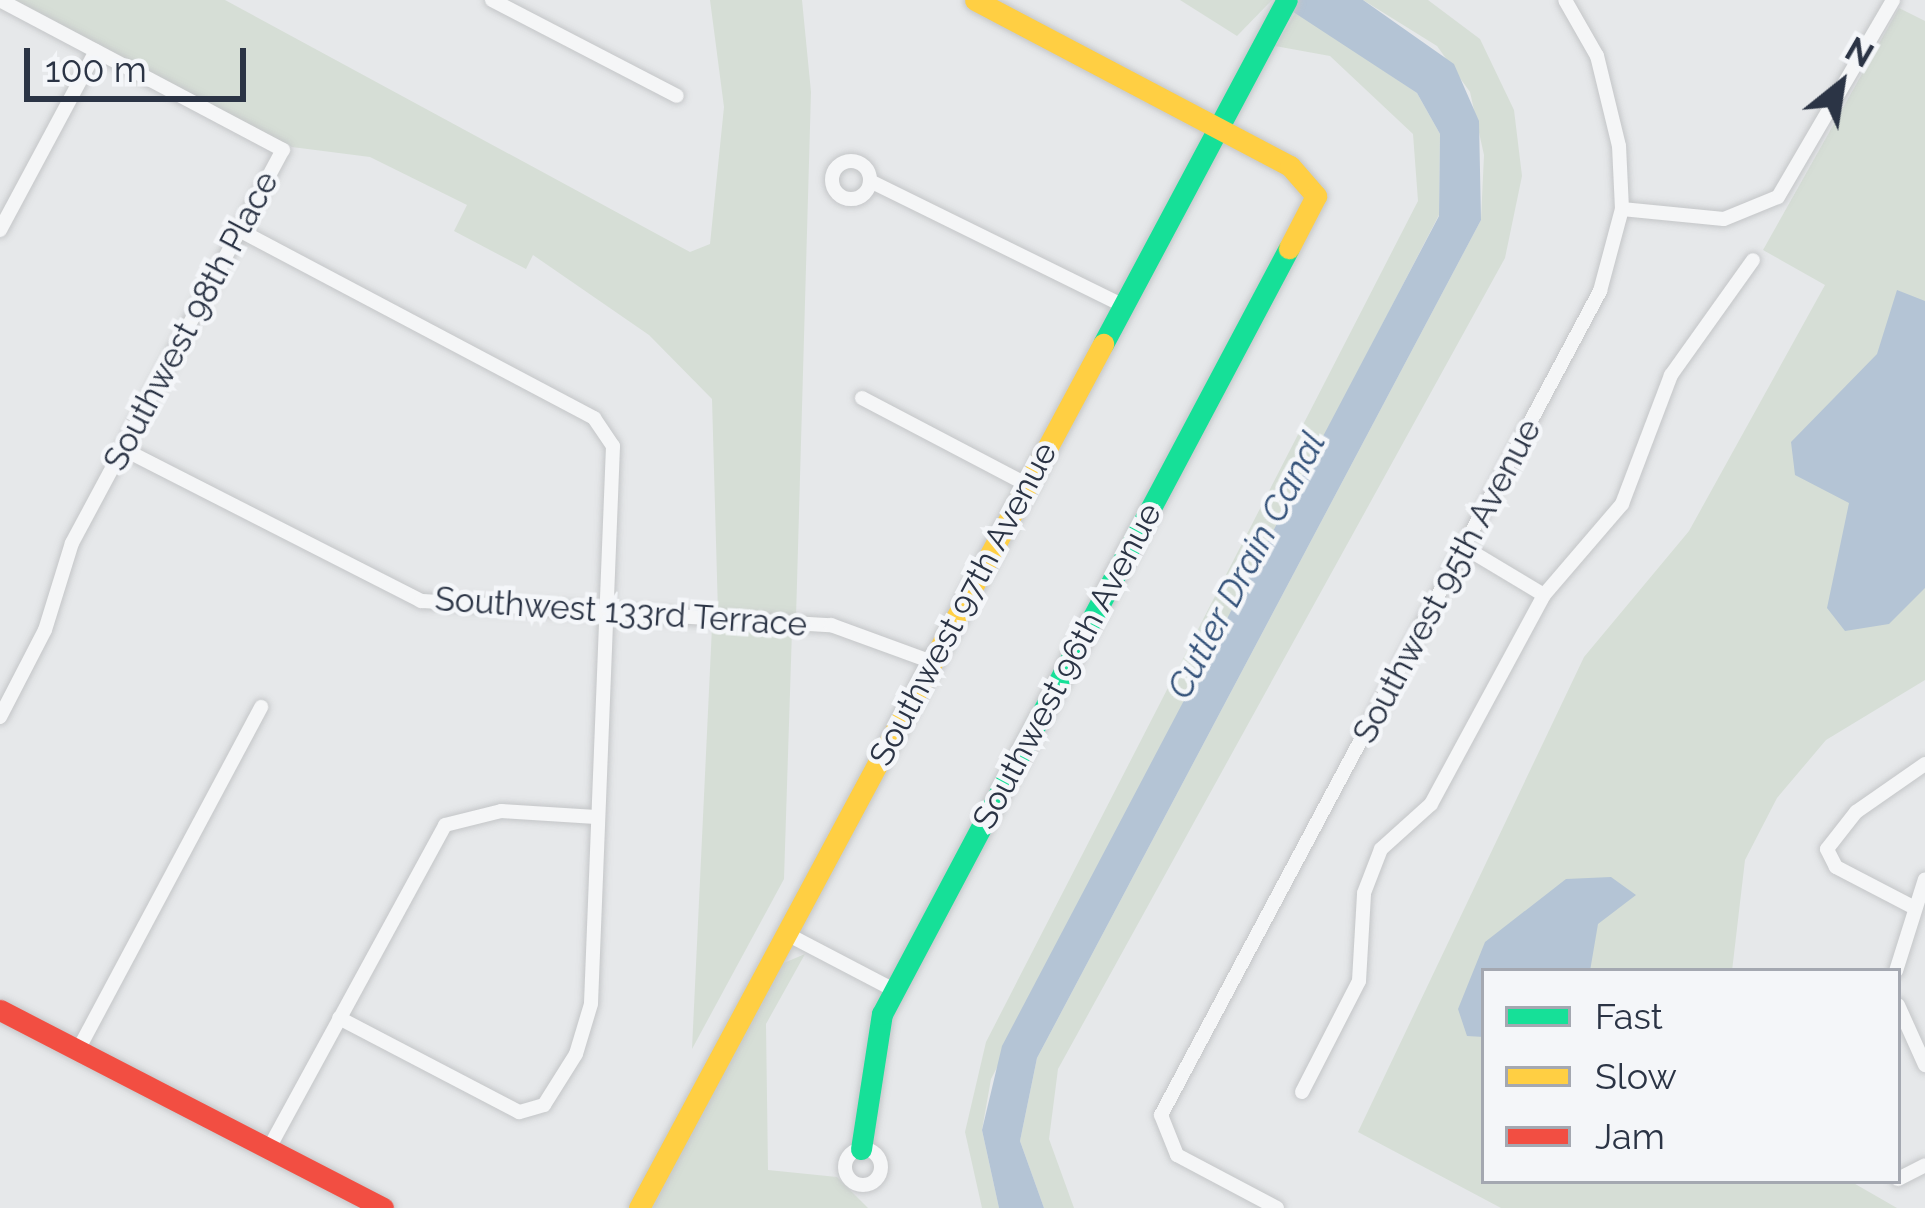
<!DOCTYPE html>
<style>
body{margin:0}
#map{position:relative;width:1925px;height:1208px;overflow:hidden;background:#e6e8ea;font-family:Raleway,sans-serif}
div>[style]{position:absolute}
.green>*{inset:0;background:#d6ded6}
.water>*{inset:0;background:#b4c4d5}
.roads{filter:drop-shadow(0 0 3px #c4c6c8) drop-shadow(0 0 3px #c4c6c8)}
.street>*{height:14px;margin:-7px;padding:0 7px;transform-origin:7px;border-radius:7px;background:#f5f6f7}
.street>.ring{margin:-7px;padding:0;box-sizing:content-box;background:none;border:14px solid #f5f6f7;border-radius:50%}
.fast>*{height:21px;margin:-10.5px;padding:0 10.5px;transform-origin:10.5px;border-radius:10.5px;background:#16e098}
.slow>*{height:21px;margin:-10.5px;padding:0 10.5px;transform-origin:10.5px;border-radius:10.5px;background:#ffcf43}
.jam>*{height:21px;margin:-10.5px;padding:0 10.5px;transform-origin:10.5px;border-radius:10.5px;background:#f24e42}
span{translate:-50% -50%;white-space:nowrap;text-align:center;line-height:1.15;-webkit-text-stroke:9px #f4f6f9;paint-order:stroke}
.street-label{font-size:33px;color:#2b3445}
.water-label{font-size:36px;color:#34527a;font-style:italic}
.legend{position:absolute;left:1481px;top:968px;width:420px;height:216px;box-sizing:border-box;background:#f4f6f9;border:3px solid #a4a8b1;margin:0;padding:15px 21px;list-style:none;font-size:36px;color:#2b3445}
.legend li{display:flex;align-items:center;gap:24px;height:60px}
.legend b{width:60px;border:3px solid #a4a8b1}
.north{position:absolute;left:1781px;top:24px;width:120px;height:120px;-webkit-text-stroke:9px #f4f6f9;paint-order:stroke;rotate:30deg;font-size:33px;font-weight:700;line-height:48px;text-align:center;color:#2b3445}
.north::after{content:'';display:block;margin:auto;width:42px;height:54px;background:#2b3445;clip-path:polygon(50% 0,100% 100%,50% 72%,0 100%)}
.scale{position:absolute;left:24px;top:48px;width:222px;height:54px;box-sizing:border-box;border:6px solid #2b3445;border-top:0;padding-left:15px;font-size:36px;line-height:42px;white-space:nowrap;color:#2b3445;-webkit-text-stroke:9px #f4f6f9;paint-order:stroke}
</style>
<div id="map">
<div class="green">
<i style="clip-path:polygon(10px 0,225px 0,690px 252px,710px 244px,724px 107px,710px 0,802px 0,811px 92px,796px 618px,718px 613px,712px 399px,649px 335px,533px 255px,526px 269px,454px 231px,467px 205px,370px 157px,292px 147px)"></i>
<i style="clip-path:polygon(1180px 0,1272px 0,1237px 36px)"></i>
<i style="clip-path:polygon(1363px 0,1428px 0,1480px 39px,1514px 110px,1522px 176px,1505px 258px,1058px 1069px,1049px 1139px,1074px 1208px,1044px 1208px,1020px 1141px,1037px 1058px,1481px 220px,1484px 155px,1470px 92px,1437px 46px)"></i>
<i style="clip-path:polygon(1899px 8px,1925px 21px,1925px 680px,1826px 740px,1777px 798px,1745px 860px,1732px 971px,1484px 971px,1484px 1181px,1850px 1181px,1897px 1208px,1501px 1208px,1358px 1132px,1584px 657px,1689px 531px,1825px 285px,1763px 250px)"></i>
<i style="clip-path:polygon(1296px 12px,1417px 93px,1440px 134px,1439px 215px,991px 1079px,982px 1130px,999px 1208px,982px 1208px,965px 1132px,986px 1042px,1418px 201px,1413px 134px,1330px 56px,1275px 46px)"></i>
<i style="clip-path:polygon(712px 627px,792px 630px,784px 879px,692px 1049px)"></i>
<i style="clip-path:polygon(805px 954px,766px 1024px,768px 1170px,837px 1177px,868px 1208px,652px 1208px,779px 965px)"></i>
</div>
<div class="water">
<i style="clip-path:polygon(1275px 0,1363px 0,1454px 64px,1479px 121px,1481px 220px,1037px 1058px,1020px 1141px,1044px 1208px,999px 1208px,982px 1130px,1002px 1046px,1439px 216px,1440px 134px,1417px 93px)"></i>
<i style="clip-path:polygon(1897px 290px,1925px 301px,1925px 588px,1889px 624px,1845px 631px,1827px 608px,1849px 503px,1795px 475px,1791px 442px,1877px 354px)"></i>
<i style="clip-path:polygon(1611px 877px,1636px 895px,1598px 924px,1590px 971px,1484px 971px,1484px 1037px,1467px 1036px,1458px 1009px,1485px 942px,1566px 879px)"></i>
</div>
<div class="roads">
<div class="street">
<i style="left:492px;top:0;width:208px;rotate:27.4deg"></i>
<i class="ring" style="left:832px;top:161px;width:24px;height:24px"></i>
<i style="left:870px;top:181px;width:283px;rotate:26.2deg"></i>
<i style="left:1622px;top:209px;width:102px;rotate:5.6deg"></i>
<i style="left:1724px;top:219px;width:58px;rotate:-22.2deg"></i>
<i style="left:1778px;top:197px;width:228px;rotate:-59.7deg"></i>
<i style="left:0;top:230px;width:203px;rotate:-61.8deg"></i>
<i style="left:239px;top:230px;width:402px;rotate:27.9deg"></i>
<i style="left:594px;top:418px;width:34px;rotate:56deg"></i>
<i style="left:613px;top:446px;width:558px;rotate:92.26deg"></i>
<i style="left:591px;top:1004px;width:52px;rotate:106.7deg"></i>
<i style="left:576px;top:1054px;width:60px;rotate:122.1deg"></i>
<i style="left:544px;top:1105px;width:26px;rotate:164deg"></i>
<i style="left:519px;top:1112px;width:203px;rotate:-152.4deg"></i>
<i style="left:862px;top:398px;width:185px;rotate:27.7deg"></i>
<i style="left:123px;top:449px;width:335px;rotate:27deg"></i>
<i style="left:421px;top:601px;width:411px;rotate:3.4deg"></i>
<i style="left:831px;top:625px;width:108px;rotate:20.1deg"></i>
<i style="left:1464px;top:547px;width:93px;rotate:31deg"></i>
<i style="left:0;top:717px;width:98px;rotate:-62.7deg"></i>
<i style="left:45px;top:630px;width:91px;rotate:-72.8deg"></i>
<i style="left:72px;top:543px;width:446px;rotate:-61.8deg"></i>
<i style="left:283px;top:150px;width:320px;rotate:-152.1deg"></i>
<i style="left:1911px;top:906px;width:85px;rotate:-152.5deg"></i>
<i style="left:1836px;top:867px;width:20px;rotate:-117deg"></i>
<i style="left:1827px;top:849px;width:47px;rotate:-51.9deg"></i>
<i style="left:1856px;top:812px;width:84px;rotate:-34.8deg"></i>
<i style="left:785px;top:933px;width:123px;rotate:27.6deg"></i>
<i style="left:1896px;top:971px;width:96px;rotate:-72.5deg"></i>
<i style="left:1898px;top:1005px;width:66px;rotate:65.8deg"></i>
<i style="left:78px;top:1050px;width:389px;rotate:-61.9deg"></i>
<i style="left:1302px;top:1092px;width:125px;rotate:-62.8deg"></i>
<i style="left:1359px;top:981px;width:88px;rotate:-86.7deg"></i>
<i style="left:1364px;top:893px;width:47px;rotate:-68.9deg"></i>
<i style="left:1381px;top:849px;width:67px;rotate:-42deg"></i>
<i style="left:1431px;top:804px;width:238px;rotate:-61.6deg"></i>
<i style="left:1544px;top:595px;width:120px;rotate:-49.4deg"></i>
<i style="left:1622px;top:504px;width:138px;rotate:-69.2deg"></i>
<i style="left:1671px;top:375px;width:141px;rotate:-54.5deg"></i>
<i class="ring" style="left:845px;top:1149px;width:22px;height:22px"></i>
<i style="left:268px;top:1150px;width:370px;rotate:-61.4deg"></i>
<i style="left:445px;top:825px;width:58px;rotate:-14deg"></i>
<i style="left:501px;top:811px;width:95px;rotate:3.6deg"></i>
<i style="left:1898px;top:1179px;width:30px;rotate:-27deg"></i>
<i style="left:1277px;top:1208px;width:113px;rotate:-152.1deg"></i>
<i style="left:1177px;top:1155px;width:43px;rotate:-111.8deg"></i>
<i style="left:1161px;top:1115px;width:934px;rotate:-61.95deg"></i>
<i style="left:1600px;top:291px;width:85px;rotate:-75deg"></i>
<i style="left:1622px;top:209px;width:63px;rotate:-92.7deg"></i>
<i style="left:1619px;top:146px;width:93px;rotate:-103.7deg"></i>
<i style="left:1597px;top:56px;width:64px;rotate:-119.7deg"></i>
</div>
<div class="fast">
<i style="left:1103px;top:344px;width:390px;rotate:-61.9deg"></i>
<i style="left:861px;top:1149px;width:137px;rotate:-81.2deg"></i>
<i style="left:882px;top:1014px;width:867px;rotate:-62.02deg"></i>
</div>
<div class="slow">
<i style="left:975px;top:0;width:356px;rotate:27.8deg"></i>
<i style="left:1290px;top:166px;width:40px;rotate:49deg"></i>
<i style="left:1316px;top:196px;width:59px;rotate:117.4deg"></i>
<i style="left:639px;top:1208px;width:981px;rotate:-61.76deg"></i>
</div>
<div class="jam">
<i style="left:0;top:1010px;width:431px;rotate:27.3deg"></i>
</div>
</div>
<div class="street-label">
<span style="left:191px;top:321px;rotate:-62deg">Southwest 98th Place</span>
<span style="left:1447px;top:581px;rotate:-62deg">Southwest 95th Avenue</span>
<span style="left:963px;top:604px;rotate:-62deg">Southwest 97th Avenue</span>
<span style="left:621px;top:612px;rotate:4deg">Southwest 133rd Terrace</span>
<span style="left:1067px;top:666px;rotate:-62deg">Southwest 96th Avenue</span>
</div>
<div class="water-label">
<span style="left:1246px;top:565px;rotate:-62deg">Cutler Drain Canal</span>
</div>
<ul class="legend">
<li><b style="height:15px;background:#16e098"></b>Fast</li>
<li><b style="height:15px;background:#ffcf43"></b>Slow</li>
<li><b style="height:15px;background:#f24e42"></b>Jam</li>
</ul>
<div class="north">N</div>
<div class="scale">100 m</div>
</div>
